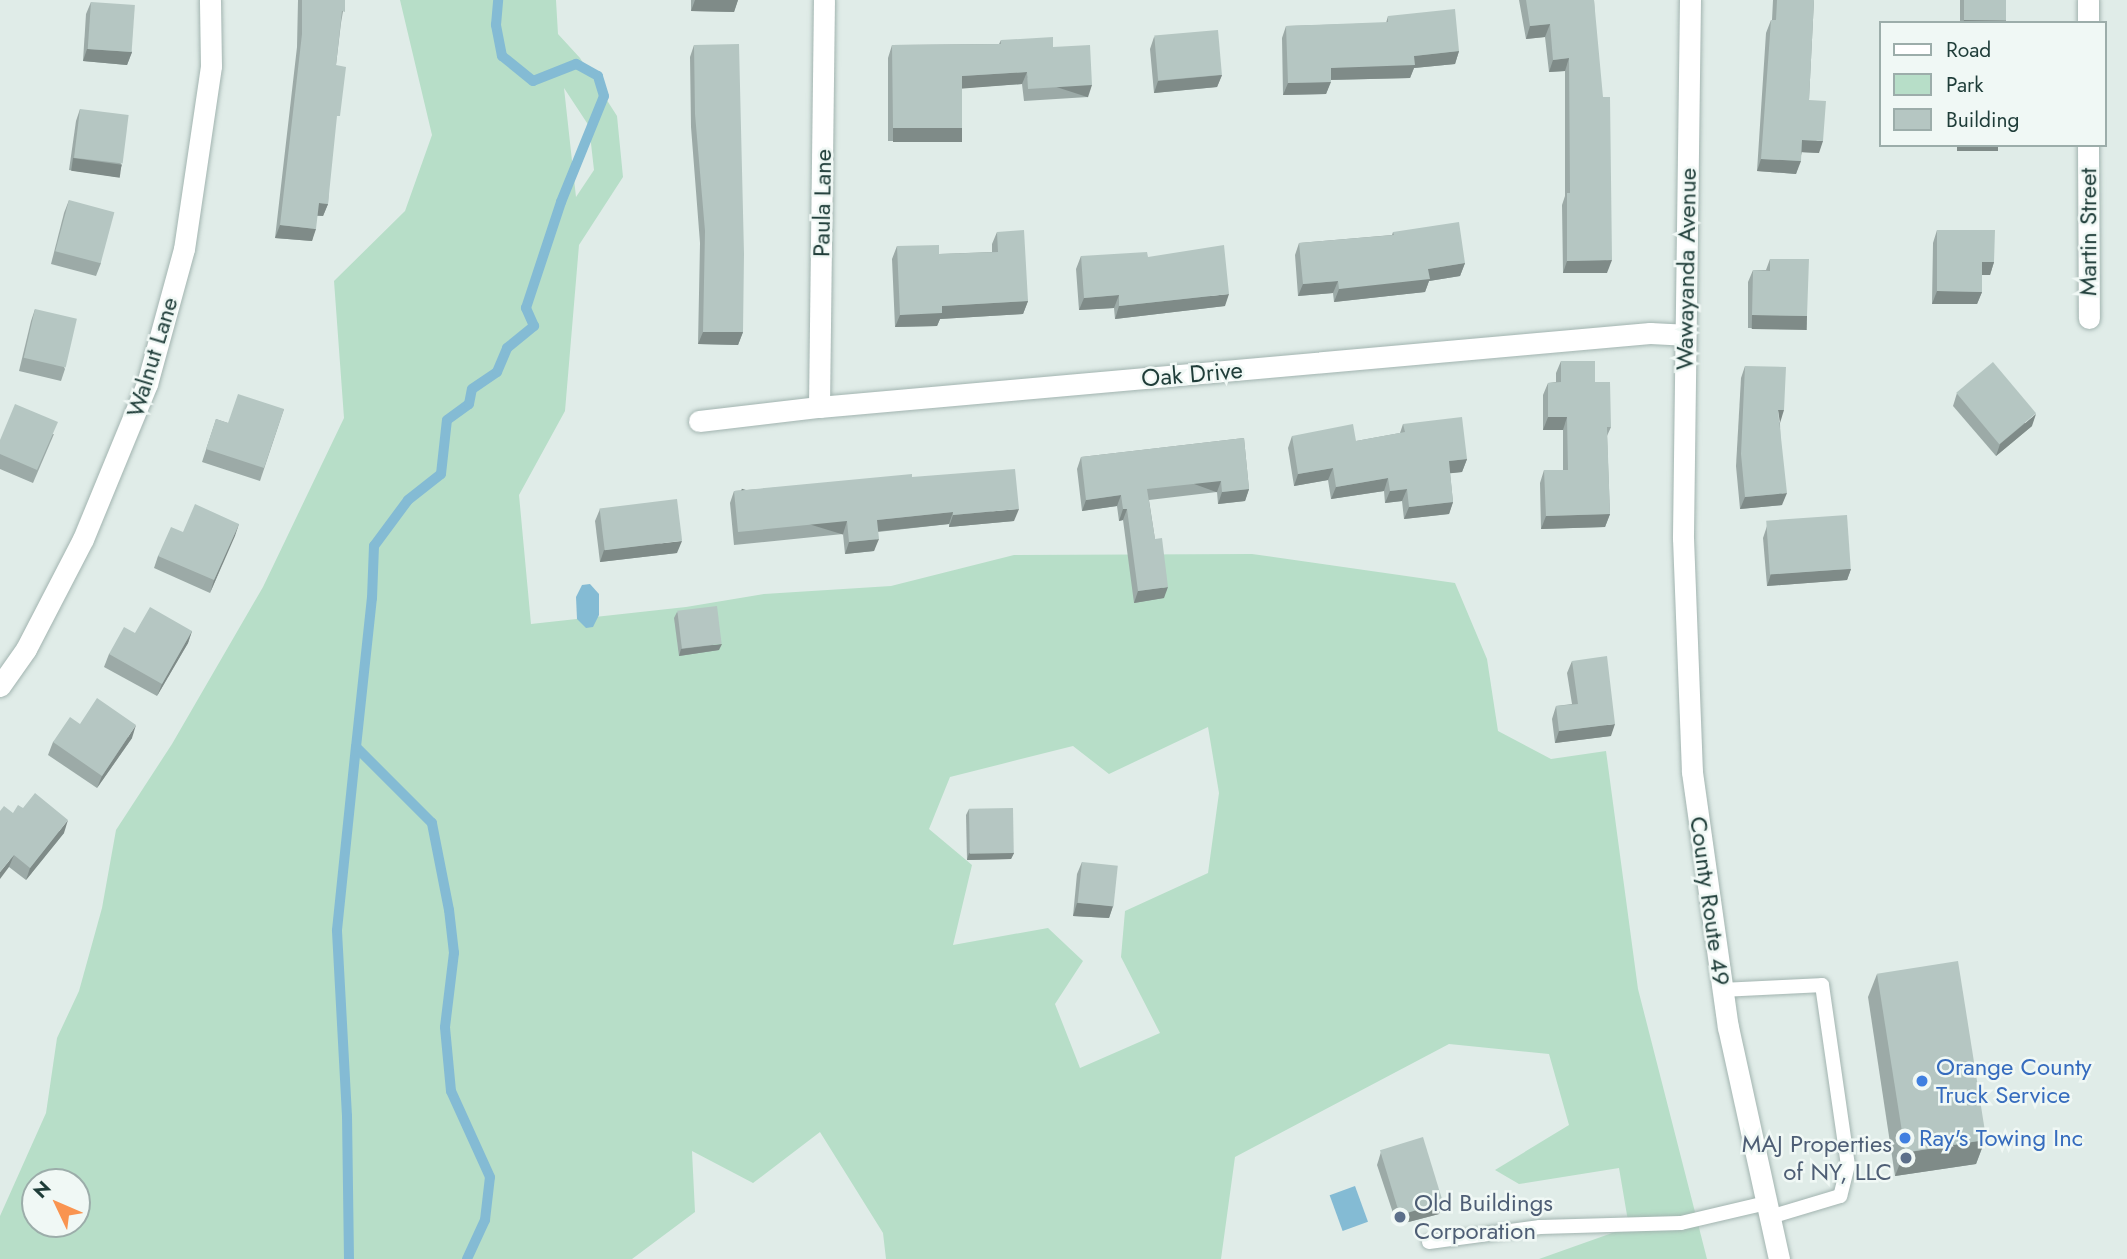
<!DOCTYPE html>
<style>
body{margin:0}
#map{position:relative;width:2127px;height:1259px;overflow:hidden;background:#e0ece8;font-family:Jost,sans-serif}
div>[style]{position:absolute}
.green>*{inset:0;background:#b7dec8}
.water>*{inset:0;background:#84bbd4;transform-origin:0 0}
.stream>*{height:10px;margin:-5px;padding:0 5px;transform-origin:5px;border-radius:5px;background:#84bbd4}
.roads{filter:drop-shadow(0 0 2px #a2b4b0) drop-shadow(0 0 2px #a2b4b0)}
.lane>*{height:14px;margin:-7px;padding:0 7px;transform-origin:7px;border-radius:7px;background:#fff}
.street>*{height:21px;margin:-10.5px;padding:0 10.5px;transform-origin:10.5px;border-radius:10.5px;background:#fff}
.secondary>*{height:21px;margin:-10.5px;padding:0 10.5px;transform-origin:10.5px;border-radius:10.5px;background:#fff}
.wall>*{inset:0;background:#9caaa7;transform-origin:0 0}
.shaded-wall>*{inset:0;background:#7f8b88;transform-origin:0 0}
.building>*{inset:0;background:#b5c6c2;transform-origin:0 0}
.dots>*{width:19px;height:19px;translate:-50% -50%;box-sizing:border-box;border:4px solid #f0f8f5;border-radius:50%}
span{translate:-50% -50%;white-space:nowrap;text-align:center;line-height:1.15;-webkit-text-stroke:5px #f0f8f5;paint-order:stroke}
.street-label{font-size:24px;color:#1f3d39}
.shop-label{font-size:24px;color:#366cbe}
.left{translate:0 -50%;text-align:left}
.service-label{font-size:24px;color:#4e5e75}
.right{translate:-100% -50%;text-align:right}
.legend{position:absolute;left:1879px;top:21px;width:228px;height:126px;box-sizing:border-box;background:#f0f8f5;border:2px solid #9cadaa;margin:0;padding:9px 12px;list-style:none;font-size:21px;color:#1f3d39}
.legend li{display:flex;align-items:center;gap:14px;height:35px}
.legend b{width:35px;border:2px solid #9cadaa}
.north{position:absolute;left:21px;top:1168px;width:70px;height:70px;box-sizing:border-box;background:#f0f8f5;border:2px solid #9cadaa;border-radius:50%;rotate:314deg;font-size:19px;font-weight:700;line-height:28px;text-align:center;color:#1f3d39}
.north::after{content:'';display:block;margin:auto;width:24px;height:32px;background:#f99450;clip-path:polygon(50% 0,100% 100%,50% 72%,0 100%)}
</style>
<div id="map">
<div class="green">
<i style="clip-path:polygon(evenodd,400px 0,556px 0,558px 34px,580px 58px,617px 116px,623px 177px,579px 245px,565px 411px,519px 495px,531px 624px,686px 607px,764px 594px,891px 586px,1014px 555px,1252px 554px,1455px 583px,1487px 659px,1498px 731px,1551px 759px,1606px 751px,1638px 989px,1707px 1259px,1539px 1259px,1629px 1227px,1619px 1168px,1519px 1184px,1495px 1170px,1569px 1125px,1549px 1054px,1449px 1044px,1235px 1157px,1221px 1259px,886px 1259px,883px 1233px,820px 1132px,753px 1183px,692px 1151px,695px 1212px,632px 1259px,0 1259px,0 1216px,46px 1113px,57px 1038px,79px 991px,102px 908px,116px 830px,172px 744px,263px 587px,344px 418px,334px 281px,405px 211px,432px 135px,400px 0,564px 88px,589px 126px,594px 170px,576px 197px,564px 88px,400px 0,1208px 727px,1219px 793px,1208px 873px,1125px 911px,1121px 957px,1160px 1033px,1080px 1068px,1055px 1004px,1083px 961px,1048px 928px,953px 945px,972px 865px,929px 829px,950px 777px,1073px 746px,1109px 774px,1208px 727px,400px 0,35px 1182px,77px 1182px,77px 1224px,35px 1224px,35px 1182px)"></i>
</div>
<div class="water">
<i style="clip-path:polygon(590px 584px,599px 594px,599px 615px,593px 627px,586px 628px,577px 619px,576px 597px,582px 585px)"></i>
<i style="left:1355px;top:1186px;width:38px;height:27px;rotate:70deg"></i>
</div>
<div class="stream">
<i style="left:349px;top:1259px;width:143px;rotate:-90.8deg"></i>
<i style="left:347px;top:1116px;width:186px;rotate:-93.1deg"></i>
<i style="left:337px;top:930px;width:184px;rotate:-84.1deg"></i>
<i style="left:467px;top:1259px;width:43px;rotate:-65.2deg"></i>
<i style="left:485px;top:1220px;width:43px;rotate:-83.4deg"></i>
<i style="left:490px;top:1177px;width:94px;rotate:-114.4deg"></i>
<i style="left:451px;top:1091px;width:64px;rotate:-95.4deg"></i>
<i style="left:445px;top:1027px;width:75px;rotate:-83.1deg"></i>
<i style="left:454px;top:953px;width:43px;rotate:-96.6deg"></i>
<i style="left:449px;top:910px;width:89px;rotate:-101.1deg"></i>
<i style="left:432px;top:823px;width:107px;rotate:-135deg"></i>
<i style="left:356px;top:747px;width:150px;rotate:-83.9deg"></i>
<i style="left:372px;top:598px;width:52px;rotate:-87.8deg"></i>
<i style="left:374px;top:546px;width:57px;rotate:-53.5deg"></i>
<i style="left:408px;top:500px;width:42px;rotate:-38.2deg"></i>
<i style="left:441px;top:474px;width:54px;rotate:-83.7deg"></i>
<i style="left:447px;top:420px;width:27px;rotate:-36deg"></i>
<i style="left:469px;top:404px;width:15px;rotate:-79deg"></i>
<i style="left:472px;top:389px;width:30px;rotate:-34deg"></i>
<i style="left:497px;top:372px;width:26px;rotate:-67deg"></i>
<i style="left:507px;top:348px;width:35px;rotate:-39deg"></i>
<i style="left:534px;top:326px;width:20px;rotate:-114deg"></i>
<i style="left:526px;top:308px;width:112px;rotate:-71.7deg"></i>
<i style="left:561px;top:202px;width:114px;rotate:-67.9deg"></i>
<i style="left:604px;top:96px;width:21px;rotate:-107deg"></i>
<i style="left:598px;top:76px;width:25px;rotate:-151deg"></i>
<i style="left:576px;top:64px;width:46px;rotate:158.4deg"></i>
<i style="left:533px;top:81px;width:40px;rotate:-141deg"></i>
<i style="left:502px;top:56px;width:32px;rotate:-101deg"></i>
<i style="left:496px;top:25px;width:25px;rotate:-85deg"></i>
</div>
<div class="roads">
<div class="lane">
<i style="left:1723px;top:990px;width:99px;rotate:-2.9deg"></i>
<i style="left:1822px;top:985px;width:182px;rotate:81.8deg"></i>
<i style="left:1848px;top:1165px;width:32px;rotate:104deg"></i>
<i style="left:1840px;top:1196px;width:73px;rotate:163.3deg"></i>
<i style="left:1429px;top:1242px;width:112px;rotate:-7.7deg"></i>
<i style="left:1540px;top:1227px;width:141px;rotate:-1.6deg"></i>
<i style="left:1681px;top:1223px;width:87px;rotate:-13.2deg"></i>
</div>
<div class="street">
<i style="left:2088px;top:0;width:23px;rotate:90deg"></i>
<i style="left:2088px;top:145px;width:173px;rotate:89.7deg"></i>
<i style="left:819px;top:407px;width:407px;rotate:-89.3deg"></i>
<i style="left:699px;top:421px;width:121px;rotate:-6.7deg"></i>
<i style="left:819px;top:407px;width:834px;rotate:-5.09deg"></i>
<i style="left:1650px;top:333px;width:34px;rotate:3deg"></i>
<i style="left:0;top:686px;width:45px;rotate:-54.9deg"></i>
<i style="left:26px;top:649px;width:124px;rotate:-62.6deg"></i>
<i style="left:83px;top:539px;width:168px;rotate:-67.6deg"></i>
<i style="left:147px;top:384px;width:140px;rotate:-74.7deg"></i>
<i style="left:184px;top:249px;width:185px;rotate:-81.6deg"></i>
<i style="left:211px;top:66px;width:66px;rotate:-90.9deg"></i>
</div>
<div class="secondary">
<i style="left:1690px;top:0;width:538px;rotate:90.75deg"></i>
<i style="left:1683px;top:538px;width:234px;rotate:87.8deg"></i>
<i style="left:1692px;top:772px;width:258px;rotate:82deg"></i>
<i style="left:1728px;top:1027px;width:238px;rotate:77.6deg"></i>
</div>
</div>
<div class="wall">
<i style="clip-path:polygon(298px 0,345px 0,341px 23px,336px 65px,328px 204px,323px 216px,317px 216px,312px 241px,275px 238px,297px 47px)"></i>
<i style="clip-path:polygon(691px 0,738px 0,734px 12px,691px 11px)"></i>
<i style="clip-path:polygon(1519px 0,1594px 0,1607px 273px,1563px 273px,1562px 205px,1565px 196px,1565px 71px,1549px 72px,1545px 37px,1526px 39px)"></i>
<i style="clip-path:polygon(1773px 0,1814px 0,1809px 100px,1819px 153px,1802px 152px,1796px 174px,1757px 171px,1766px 33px,1771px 20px,1772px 20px)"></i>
<i style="left:1960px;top:0;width:46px;height:23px"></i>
<i style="clip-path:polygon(91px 2px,132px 52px,127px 65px,83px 61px,86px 14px)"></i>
<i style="clip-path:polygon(1388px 16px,1459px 51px,1455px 64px,1414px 68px,1410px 78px,1331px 80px,1326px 94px,1283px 95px,1282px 38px,1286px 26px,1386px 23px)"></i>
<i style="clip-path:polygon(1154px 37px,1222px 75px,1217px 87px,1154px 93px,1150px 49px)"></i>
<i style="clip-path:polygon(1001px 40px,1053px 47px,1088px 97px,1024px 101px,1022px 84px,962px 88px,962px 128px,958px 141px,888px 141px,888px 58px,892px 45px,999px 44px)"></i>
<i style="clip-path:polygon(694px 45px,743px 332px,738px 345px,698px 344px,700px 243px,691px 127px,690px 57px)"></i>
<i style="clip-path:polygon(80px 109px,122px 165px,117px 177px,69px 170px,76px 121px)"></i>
<i style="clip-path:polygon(69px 200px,101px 263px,96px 276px,51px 264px,64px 213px)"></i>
<i style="clip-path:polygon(1937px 230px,1994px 262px,1990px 275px,1982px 275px,1982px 292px,1977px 304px,1932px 304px,1933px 243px)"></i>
<i style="clip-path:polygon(997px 232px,1028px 301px,1023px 314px,940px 319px,937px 326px,895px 327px,892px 259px,897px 246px,939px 254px,992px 252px,992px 244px)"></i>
<i style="clip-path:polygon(1393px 232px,1465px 263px,1460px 276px,1429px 281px,1425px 292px,1406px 294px,1334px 302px,1333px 293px,1298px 296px,1295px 255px,1299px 243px,1392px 235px)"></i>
<i style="clip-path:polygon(1081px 256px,1148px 257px,1225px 306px,1115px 319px,1114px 308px,1079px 310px,1076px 269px)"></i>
<i style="clip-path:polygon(1770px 259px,1807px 316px,1803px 329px,1748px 328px,1748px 282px,1753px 270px,1766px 270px)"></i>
<i style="clip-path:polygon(35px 309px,65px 369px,61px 381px,19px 371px,31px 321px)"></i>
<i style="clip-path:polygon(1561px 361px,1595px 382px,1611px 427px,1607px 436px,1610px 514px,1605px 527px,1541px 529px,1540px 483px,1544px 470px,1563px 470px,1563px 430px,1543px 430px,1543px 395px,1548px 383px,1556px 382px,1556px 373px)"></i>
<i style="clip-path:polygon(1745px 366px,1780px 423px,1782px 505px,1740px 509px,1736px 466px,1741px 378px)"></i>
<i style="clip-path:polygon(1957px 393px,2032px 426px,1996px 456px,1953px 406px)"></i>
<i style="clip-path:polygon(284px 409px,260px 481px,202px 462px,216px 419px,228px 423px)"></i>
<i style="clip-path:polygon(1403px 424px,1467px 459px,1462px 472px,1450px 473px,1453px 502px,1449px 514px,1404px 519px,1402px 501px,1385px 503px,1384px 491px,1331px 499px,1328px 480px,1294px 486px,1288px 448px,1292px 436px,1356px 441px,1400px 433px)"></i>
<i style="clip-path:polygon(54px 434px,33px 483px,0 469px,0 440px)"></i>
<i style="clip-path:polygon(1244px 438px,1249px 489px,1245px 501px,1218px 504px,1217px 492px,1149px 500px,1164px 598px,1134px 603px,1123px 520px,1119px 521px,1117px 506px,1082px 511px,1077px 469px,1081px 457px)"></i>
<i style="clip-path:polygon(912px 477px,1014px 521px,949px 527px,949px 524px,878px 532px,874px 551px,845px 554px,843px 534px,734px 545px,730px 503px,734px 491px)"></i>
<i style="clip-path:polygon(600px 509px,677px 553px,600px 562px,595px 521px)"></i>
<i style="clip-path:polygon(239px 524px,210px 593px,154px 568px,158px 556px,183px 532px)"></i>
<i style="clip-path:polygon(1767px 526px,1851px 569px,1847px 580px,1767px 586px,1763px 538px)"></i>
<i style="clip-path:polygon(677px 612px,719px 650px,679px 656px,674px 618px)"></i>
<i style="clip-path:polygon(192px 631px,188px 643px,157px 696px,104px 667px,109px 654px,135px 633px)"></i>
<i style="clip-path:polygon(1572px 661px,1611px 736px,1555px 743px,1552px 719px,1556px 706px,1572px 704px,1567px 673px)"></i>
<i style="clip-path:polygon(80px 724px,132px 738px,97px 788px,48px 755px,53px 742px)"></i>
<i style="clip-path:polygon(969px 809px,1014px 853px,1011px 859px,967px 860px,966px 815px)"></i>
<i style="clip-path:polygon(13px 813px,64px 833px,26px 880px,9px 867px)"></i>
<i style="clip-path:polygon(1082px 862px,1113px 906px,1109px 918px,1073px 916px,1077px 874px)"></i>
<i style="clip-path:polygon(1877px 974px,1985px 1140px,1976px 1164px,1895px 1176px,1868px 997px)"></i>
<i style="clip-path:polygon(1381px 1152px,1439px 1214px,1397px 1225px,1377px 1165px)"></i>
</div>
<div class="shaded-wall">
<i style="clip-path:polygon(695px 0,738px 0,734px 12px,691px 11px)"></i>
<i style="clip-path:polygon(1964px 20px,2005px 21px,2004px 23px,1963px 23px)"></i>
<i style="clip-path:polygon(1550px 24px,1545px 37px,1526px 39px,1530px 26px)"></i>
<i style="clip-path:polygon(87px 49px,132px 52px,127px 65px,83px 61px)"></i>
<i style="clip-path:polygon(1459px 51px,1455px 64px,1414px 68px,1410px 78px,1326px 80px,1331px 68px,1414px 56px)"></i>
<i style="clip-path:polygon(1569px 58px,1565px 71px,1549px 72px,1553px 60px)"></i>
<i style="clip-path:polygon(1027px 72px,1022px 84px,957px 89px,962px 76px)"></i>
<i style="clip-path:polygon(1222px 75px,1217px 87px,1154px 93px,1158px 81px)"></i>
<i style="clip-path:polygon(1331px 82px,1326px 94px,1283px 95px,1288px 83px)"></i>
<i style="left:1092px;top:85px;width:13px;height:64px;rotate:108deg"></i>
<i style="left:893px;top:128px;width:69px;height:14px"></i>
<i style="clip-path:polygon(1802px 140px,1823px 141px,1819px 153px,1798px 152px)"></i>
<i style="left:1957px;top:145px;width:41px;height:6px"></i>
<i style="left:73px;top:158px;width:49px;height:13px;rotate:8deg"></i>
<i style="clip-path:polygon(1761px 159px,1801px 161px,1796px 174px,1757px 171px)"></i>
<i style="clip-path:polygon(319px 203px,328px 204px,323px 216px,314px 215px)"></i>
<i style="clip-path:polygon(280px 225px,316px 229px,312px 241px,275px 238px)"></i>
<i style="clip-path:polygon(1612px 260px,1607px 273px,1563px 273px,1567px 261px)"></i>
<i style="clip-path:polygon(1982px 262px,1994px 262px,1990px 275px,1978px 275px)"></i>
<i style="clip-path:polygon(1465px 263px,1460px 276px,1429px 281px,1425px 292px,1334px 302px,1339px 289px,1428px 269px)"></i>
<i style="clip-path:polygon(1338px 281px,1333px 293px,1298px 296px,1303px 284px)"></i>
<i style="clip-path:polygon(1937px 291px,1982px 292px,1977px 304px,1932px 304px)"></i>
<i style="clip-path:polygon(1229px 294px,1225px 306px,1115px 319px,1119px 306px)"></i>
<i style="clip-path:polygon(1119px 295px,1114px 308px,1079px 310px,1084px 298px)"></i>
<i style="clip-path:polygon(1028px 301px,1023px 314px,940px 319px,937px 326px,895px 327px,900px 315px,942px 306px)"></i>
<i style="left:1752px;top:315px;width:55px;height:14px;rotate:1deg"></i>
<i style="clip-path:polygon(703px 332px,743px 332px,738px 345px,698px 344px)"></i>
<i style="clip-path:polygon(1778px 410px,1784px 410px,1780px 423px)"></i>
<i style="clip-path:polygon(2036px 414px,2032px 426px,1996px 456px,2000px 444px)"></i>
<i style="clip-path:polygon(1548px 417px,1567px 417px,1563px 430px,1543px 430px)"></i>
<i style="clip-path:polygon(1467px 459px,1462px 472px,1444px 474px,1449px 461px)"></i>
<i style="clip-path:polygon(1333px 468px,1328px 480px,1294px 486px,1298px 474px)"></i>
<i style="clip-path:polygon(1388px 478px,1384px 491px,1331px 499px,1336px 487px)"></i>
<i style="left:1221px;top:481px;width:12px;height:74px;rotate:110deg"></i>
<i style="clip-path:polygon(1249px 489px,1245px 501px,1218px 504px,1222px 492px)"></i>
<i style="clip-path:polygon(1407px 489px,1402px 501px,1385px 503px,1390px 491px)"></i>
<i style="clip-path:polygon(1787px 493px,1782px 505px,1740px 509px,1745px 497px)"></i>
<i style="clip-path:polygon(1121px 495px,1117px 506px,1082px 511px,1086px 500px)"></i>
<i style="clip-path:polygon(1453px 502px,1449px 514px,1404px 519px,1409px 507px)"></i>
<i style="clip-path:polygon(1019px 509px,1014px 521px,949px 527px,953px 515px)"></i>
<i style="clip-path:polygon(1123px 509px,1127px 509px,1123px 520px,1119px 521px)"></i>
<i style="clip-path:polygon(953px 512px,949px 524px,872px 532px,877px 520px)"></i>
<i style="clip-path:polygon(1610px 514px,1605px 527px,1541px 529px,1546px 516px)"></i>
<i style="left:847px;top:521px;width:14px;height:110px;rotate:107deg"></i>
<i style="clip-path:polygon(239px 524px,235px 536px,210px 593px,214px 580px)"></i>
<i style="clip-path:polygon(879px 539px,874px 551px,845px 554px,849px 542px)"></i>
<i style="clip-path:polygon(682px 541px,677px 553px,600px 562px,604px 550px)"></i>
<i style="clip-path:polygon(1851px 569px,1847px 580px,1767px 586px,1771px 574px)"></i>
<i style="clip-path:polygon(1168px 587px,1164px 598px,1134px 603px,1138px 591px)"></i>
<i style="clip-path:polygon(192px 631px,188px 643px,157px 696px,162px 684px)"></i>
<i style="clip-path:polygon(722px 644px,719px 650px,679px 656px,681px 649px)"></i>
<i style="clip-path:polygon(1615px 724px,1611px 736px,1555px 743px,1559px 731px)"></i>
<i style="clip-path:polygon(136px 725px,132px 738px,97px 788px,102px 776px)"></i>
<i style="clip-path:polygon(68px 820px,64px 833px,26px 880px,30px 868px)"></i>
<i style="clip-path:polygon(969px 853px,1014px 853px,1011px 859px,967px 860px)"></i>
<i style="clip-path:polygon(14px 855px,9px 867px,0 879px,0 872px)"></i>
<i style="clip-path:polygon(1077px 903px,1113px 906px,1109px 918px,1073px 916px)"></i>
<i style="clip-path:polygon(1985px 1140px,1976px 1164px,1895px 1176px,1904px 1153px)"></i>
<i style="clip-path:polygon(1443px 1202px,1439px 1214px,1397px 1225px,1402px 1213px)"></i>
</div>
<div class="building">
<i style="clip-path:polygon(302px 0,345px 0,345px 12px,342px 11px,336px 65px,346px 67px,340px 116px,337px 116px,328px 204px,319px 203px,316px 229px,280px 225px,302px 34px)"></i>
<i style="clip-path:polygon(1526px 0,1594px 0,1603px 97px,1610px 97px,1612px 260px,1567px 261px,1567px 193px,1570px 193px,1569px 58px,1553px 60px,1550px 24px,1530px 26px)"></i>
<i style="clip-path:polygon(1777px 0,1814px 0,1809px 100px,1826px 101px,1823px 141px,1802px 140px,1801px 161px,1761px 159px,1771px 20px,1776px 20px)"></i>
<i style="left:1964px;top:0;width:42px;height:20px"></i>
<i style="left:91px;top:2px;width:44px;height:47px;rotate:4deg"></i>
<i style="clip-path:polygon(1455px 9px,1459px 51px,1414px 56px,1415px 65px,1331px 68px,1331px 82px,1288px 83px,1286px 26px,1388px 22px,1388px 16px)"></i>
<i style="left:1218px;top:30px;width:45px;height:64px;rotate:85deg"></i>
<i style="clip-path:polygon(1053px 37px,1053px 47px,1090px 45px,1092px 85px,1028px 89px,1027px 72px,962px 76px,962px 128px,893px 128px,892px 45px,1001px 44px,1001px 40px)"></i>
<i style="clip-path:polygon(739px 44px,744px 254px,743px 332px,703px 332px,705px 231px,695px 114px,694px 45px)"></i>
<i style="left:80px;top:109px;width:49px;height:49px;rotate:7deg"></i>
<i style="left:69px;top:200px;width:47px;height:53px;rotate:15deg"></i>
<i style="clip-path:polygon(1459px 222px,1465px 263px,1428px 269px,1430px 279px,1339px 289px,1338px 281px,1303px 284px,1299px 243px,1394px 235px,1393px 232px)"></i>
<i style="clip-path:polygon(1024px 230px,1028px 301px,942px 306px,942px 313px,900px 315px,897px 246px,939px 245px,939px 254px,998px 252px,997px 232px)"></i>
<i style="clip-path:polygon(1937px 230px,1995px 230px,1994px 262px,1982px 262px,1982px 292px,1937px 291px)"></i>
<i style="clip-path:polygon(1224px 245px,1229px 294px,1119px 306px,1119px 295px,1084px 298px,1081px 256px,1147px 252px,1148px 257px)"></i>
<i style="clip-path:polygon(1770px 259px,1809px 259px,1807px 316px,1752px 315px,1753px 270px,1770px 271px)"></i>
<i style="left:35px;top:309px;width:43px;height:50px;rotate:13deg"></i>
<i style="clip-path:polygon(1561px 361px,1595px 361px,1595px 382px,1610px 382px,1611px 427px,1607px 427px,1610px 514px,1546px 516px,1544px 470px,1568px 470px,1567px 417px,1548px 417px,1548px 383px,1561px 382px)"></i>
<i style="left:1993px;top:362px;width:67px;height:48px;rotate:50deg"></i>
<i style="clip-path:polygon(1745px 366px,1786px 367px,1784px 410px,1778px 410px,1787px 493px,1745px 497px,1741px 454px)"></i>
<i style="clip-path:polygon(238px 394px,284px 409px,264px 468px,206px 449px,216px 419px,228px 423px)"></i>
<i style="clip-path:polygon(15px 404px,58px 422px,37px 470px,0 454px,0 440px)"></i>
<i style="clip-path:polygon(1462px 417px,1467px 459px,1449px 461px,1453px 502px,1409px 507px,1407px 489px,1390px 491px,1388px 478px,1336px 487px,1333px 468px,1298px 474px,1292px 436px,1353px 424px,1356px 441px,1405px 432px,1403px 424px)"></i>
<i style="clip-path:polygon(1244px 438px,1249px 489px,1222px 492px,1221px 481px,1147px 489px,1155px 539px,1162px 538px,1168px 587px,1138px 591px,1127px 509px,1123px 509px,1121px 495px,1086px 500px,1081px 457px)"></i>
<i style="clip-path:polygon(1015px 469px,1019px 509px,953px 515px,953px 512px,877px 520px,879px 539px,849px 542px,847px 521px,738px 532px,734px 491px,912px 474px,912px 477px)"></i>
<i style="left:677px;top:499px;width:42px;height:78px;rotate:83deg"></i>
<i style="clip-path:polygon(195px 504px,239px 524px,214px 580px,158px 556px,171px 527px,183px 532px)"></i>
<i style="left:1847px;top:515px;width:54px;height:81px;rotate:86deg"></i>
<i style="left:717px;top:606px;width:38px;height:40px;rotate:83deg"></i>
<i style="clip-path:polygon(150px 607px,192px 631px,162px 684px,109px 654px,124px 627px,135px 633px)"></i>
<i style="clip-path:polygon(1607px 656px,1615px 724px,1559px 731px,1556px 706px,1578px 704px,1572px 661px)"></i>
<i style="clip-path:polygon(97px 698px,136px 725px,102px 776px,53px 742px,70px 717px,80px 724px)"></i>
<i style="clip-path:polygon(35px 793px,68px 820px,30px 868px,14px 855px,0 872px,0 811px,4px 806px,13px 813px,18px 805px,23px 808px)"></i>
<i style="left:1013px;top:808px;width:45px;height:44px;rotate:89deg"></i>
<i style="left:1082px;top:862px;width:36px;height:41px;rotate:6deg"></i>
<i style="left:1958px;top:961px;width:181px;height:82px;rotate:81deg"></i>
<i style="left:1423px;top:1137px;width:68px;height:45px;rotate:73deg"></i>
</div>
<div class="dots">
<i style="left:1922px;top:1081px;background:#3f7fe0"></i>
<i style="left:1905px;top:1138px;background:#3f7fe0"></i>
<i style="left:1906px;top:1158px;background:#5c6f8a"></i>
<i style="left:1400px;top:1217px;background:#5c6f8a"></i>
</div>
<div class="street-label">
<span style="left:822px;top:203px;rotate:-89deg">Paula Lane</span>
<span style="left:2088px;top:232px;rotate:-90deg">Martin Street</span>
<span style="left:1686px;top:269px;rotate:-89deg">Wawayanda Avenue</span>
<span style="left:152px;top:357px;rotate:-73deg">Walnut Lane</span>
<span style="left:1192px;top:374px;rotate:-5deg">Oak Drive</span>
<span style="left:1710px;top:901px;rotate:82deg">County Route 49</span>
</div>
<div class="shop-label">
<span class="left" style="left:1936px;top:1081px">Orange County<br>Truck Service</span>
<span class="left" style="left:1919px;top:1138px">Ray's Towing Inc</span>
</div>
<div class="service-label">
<span class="right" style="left:1892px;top:1158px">MAJ Properties<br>of NY, LLC</span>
<span class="left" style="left:1414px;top:1217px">Old Buildings<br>Corporation</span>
</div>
<ul class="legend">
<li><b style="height:9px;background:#fff"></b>Road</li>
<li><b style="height:19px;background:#b7dec8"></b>Park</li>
<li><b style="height:19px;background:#b5c6c2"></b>Building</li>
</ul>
<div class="north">N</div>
</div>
